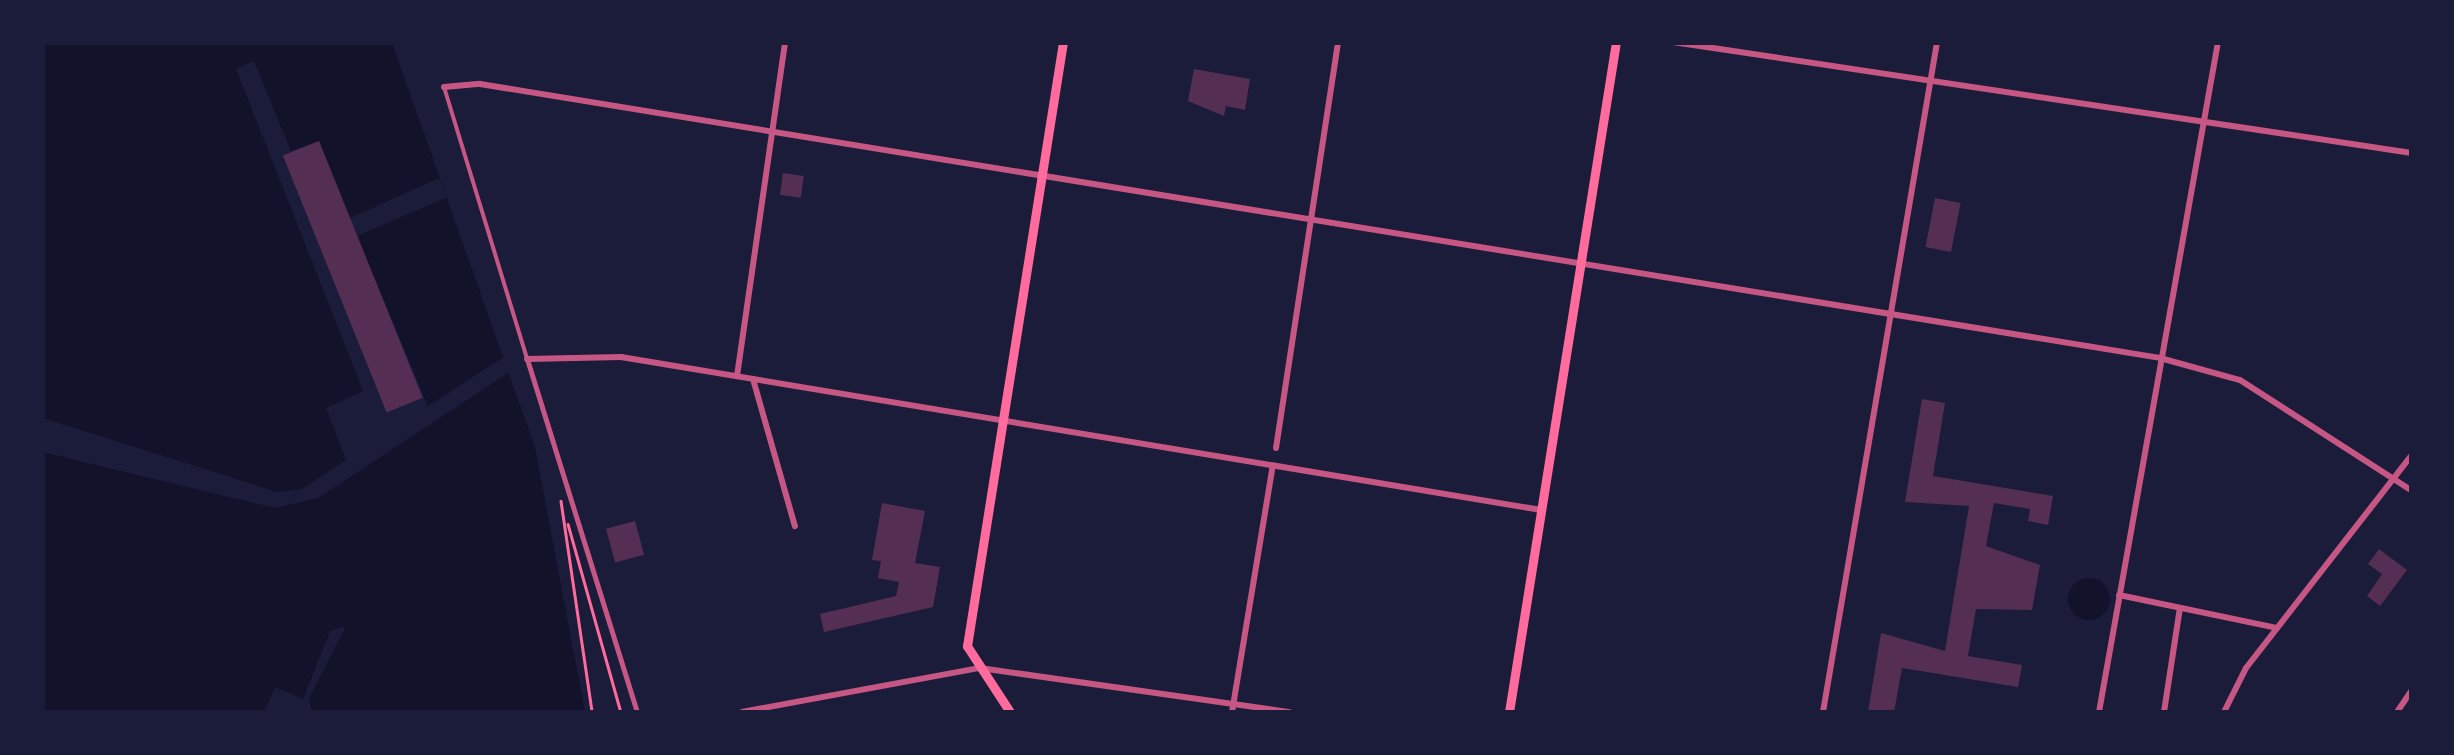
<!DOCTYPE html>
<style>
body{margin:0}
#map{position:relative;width:2454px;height:755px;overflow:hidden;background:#1b1b3a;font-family:Commissioner,sans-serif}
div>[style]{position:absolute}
.water>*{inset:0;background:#12122b}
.round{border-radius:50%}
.pier>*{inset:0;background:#1b1b3a}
.building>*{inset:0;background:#542f53;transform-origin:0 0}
.path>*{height:2.5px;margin:-1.25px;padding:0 1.25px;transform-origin:1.25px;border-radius:1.25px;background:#ff6b9d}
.service>*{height:4px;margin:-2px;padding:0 2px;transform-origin:2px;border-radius:2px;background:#c65784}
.pedestrian>*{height:5px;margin:-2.5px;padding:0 2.5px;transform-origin:2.5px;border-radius:2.5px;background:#c65784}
.minor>*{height:6px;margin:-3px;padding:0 3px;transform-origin:3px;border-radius:3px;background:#c65784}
.secondary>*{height:9px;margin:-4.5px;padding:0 4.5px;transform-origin:4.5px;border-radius:4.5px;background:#ff6b9d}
span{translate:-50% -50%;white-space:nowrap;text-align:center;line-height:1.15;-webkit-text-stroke:9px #1b1b3a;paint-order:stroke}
.frame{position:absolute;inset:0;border:45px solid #1b1b3a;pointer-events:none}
</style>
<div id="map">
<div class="water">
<i style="clip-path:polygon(42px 43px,392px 43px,535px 448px,585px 712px,43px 712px)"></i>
<i class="round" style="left:2068px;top:578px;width:42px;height:42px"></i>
</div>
<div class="pier">
<i style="clip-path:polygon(254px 61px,291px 151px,319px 141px,350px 218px,439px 178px,448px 197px,357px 236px,428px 406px,507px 355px,511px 371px,318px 498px,275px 508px,42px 452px,43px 418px,277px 492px,302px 489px,346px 460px,326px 408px,363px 391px,236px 69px)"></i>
<i style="clip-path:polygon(346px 626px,309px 699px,312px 712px,264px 712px,275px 687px,303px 699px,330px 631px)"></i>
</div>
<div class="building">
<i style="clip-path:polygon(1194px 69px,1250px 79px,1245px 110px,1226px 106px,1224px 116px,1188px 101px)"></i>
<i style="left:319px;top:141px;width:277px;height:39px;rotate:68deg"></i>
<i style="left:783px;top:173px;width:21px;height:22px;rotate:8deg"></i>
<i style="left:1935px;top:198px;width:26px;height:50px;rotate:11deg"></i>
<i style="clip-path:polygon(1922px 399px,1945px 403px,1933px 476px,2053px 496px,2048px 525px,2028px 521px,2030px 509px,1994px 503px,1986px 546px,2040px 565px,2032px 610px,1976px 609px,1968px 656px,2022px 665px,2018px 687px,1902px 668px,1894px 712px,1868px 712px,1881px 633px,1945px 651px,1969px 506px,1905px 502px)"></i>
<i style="clip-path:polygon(882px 503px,925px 511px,915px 563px,940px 567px,933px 607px,824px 632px,820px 614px,896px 596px,899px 582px,878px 578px,881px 561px,872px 560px)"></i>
<i style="left:635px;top:521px;width:35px;height:30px;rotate:75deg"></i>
<i style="clip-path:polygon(2379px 549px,2407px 570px,2380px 606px,2367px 596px,2382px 574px,2368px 564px)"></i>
</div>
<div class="path">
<i style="left:561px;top:501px;width:213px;rotate:81.6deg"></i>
<i style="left:568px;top:524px;width:195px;rotate:74.3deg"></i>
</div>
<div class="service">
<i style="left:444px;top:87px;width:284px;rotate:73deg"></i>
</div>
<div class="pedestrian">
<i style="left:527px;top:359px;width:370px;rotate:72.7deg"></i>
</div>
<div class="minor">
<i style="left:1673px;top:42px;width:747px;rotate:8.54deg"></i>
<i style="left:444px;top:87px;width:36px;rotate:-5deg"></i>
<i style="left:480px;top:84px;width:1702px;rotate:9.26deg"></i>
<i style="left:2160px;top:358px;width:83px;rotate:15.4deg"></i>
<i style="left:2240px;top:380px;width:205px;rotate:32.8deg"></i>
<i style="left:527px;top:359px;width:94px;rotate:-1.2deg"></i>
<i style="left:621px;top:357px;width:933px;rotate:9.44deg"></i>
<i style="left:737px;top:376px;width:337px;rotate:-81.8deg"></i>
<i style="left:753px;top:379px;width:153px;rotate:74.1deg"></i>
<i style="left:1276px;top:448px;width:411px;rotate:-81.3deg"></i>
<i style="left:2119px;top:595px;width:161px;rotate:11.8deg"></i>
<i style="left:742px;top:712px;width:242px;rotate:-10.5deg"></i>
<i style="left:980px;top:668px;width:313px;rotate:8.1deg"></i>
<i style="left:1232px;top:712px;width:250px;rotate:-80.6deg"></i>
<i style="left:1823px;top:712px;width:680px;rotate:-80.34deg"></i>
<i style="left:2099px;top:712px;width:680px;rotate:-79.93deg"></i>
<i style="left:2164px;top:712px;width:105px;rotate:-81.3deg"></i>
<i style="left:2224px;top:712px;width:49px;rotate:-63.4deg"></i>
<i style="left:2246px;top:668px;width:270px;rotate:-52.1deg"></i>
<i style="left:2397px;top:712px;width:27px;rotate:-56deg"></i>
</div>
<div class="secondary">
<i style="left:1010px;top:712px;width:79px;rotate:-123.1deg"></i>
<i style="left:967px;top:646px;width:612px;rotate:-80.97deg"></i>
<i style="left:1509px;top:712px;width:678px;rotate:-80.93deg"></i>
</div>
<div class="frame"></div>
</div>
